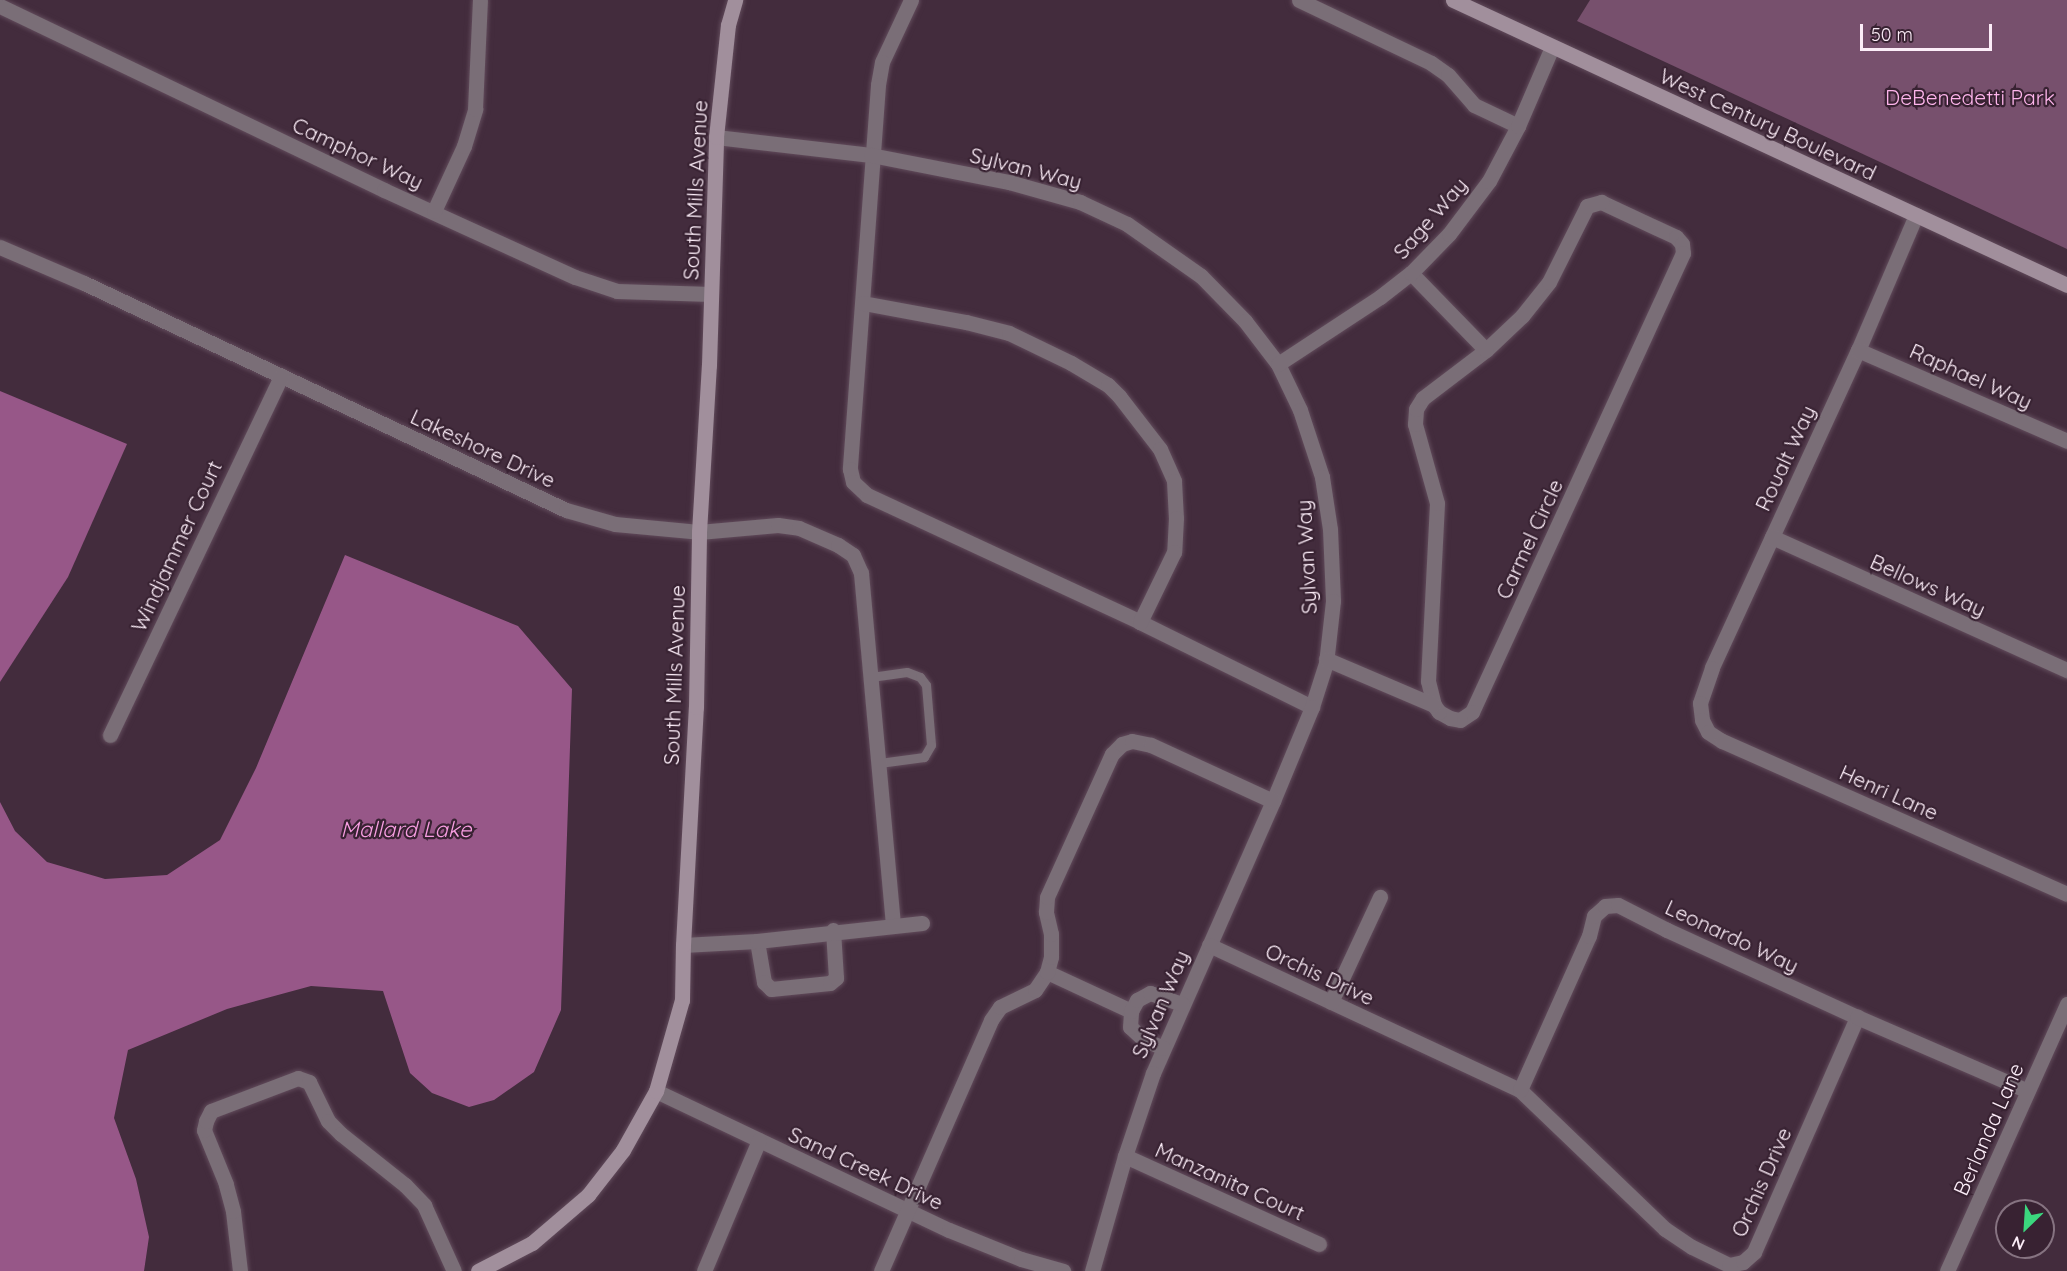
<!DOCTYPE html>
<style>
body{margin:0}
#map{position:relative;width:2067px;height:1271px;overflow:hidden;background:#432c3d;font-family:Quicksand,sans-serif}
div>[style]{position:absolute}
.green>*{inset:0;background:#77506d}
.water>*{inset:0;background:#975788}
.roads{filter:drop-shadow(0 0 2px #614b5b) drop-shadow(0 0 2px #614b5b)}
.lane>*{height:9px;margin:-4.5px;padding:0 4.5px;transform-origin:4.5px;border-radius:4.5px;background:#7a6e77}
.street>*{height:15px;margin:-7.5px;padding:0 7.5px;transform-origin:7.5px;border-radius:7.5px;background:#7a6e77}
.secondary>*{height:15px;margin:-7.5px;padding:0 7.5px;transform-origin:7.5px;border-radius:7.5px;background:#a18f9c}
span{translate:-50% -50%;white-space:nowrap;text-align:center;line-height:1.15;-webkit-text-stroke:4.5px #382232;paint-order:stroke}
.park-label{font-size:21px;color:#feb5ec}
.street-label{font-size:21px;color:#fcedf8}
.water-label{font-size:22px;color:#f89ee2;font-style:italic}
.north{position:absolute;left:1995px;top:1199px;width:60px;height:60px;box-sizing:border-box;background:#382232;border:2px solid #867381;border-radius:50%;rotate:205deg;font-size:16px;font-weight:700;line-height:24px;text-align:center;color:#fcedf8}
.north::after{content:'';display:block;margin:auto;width:21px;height:27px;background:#3bd77e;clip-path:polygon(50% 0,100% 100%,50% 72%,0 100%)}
.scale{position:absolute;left:1860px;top:24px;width:132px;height:27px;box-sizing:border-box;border:3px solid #fcedf8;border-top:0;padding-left:8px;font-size:18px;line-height:21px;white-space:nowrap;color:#fcedf8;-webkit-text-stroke:4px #382232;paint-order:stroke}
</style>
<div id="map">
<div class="green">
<i style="clip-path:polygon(1590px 0,2067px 0,2067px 249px,1577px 21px)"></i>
</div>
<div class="water">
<i style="clip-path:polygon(0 391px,127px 444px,68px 577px,0 682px)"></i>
<i style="clip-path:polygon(345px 555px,518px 626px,572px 689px,561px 1010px,534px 1072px,494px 1100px,469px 1107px,432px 1093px,410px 1073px,383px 991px,311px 986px,227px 1009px,128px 1050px,114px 1118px,136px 1179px,149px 1237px,144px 1271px,0 1271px,0 802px,15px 831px,47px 862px,105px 879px,167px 875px,220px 840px,256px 768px)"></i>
</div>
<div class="roads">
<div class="lane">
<i style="left:871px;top:677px;width:36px;rotate:-8deg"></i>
<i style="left:907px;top:672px;width:14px;rotate:21deg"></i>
<i style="left:920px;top:677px;width:10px;rotate:53deg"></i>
<i style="left:926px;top:685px;width:60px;rotate:85.2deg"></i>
<i style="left:931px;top:745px;width:14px;rotate:120deg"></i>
<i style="left:924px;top:757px;width:45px;rotate:172.4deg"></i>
</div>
<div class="street">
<i style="left:911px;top:0;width:68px;rotate:115.1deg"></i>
<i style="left:882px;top:62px;width:23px;rotate:100deg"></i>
<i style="left:878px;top:85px;width:385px;rotate:94.2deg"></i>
<i style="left:850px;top:469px;width:13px;rotate:77deg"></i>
<i style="left:853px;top:482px;width:19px;rotate:43deg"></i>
<i style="left:867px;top:495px;width:301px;rotate:24.9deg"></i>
<i style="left:1140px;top:622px;width:192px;rotate:26.3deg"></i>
<i style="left:1299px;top:0;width:146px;rotate:25.5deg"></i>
<i style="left:1431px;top:63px;width:21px;rotate:35deg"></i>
<i style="left:1448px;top:75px;width:40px;rotate:49deg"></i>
<i style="left:1474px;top:105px;width:49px;rotate:25.5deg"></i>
<i style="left:0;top:6px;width:426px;rotate:25.6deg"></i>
<i style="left:384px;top:190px;width:210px;rotate:24.5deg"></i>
<i style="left:575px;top:277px;width:44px;rotate:18.4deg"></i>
<i style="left:617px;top:291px;width:94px;rotate:1.8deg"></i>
<i style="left:716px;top:137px;width:156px;rotate:6.6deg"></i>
<i style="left:871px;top:155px;width:141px;rotate:11.1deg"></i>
<i style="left:1009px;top:182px;width:74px;rotate:15.7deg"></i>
<i style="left:1080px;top:202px;width:52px;rotate:25.1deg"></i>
<i style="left:1127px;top:224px;width:90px;rotate:35.1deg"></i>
<i style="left:1201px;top:276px;width:63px;rotate:45.6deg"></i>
<i style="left:1245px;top:321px;width:54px;rotate:52.5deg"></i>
<i style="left:1278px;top:364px;width:51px;rotate:64.4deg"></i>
<i style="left:1300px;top:410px;width:71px;rotate:71.8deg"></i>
<i style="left:1322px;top:477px;width:53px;rotate:81.3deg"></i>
<i style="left:1330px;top:529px;width:72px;rotate:87.6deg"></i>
<i style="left:1333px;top:601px;width:62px;rotate:96.4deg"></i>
<i style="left:1326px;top:663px;width:46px;rotate:107.7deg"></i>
<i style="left:1312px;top:707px;width:102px;rotate:112.5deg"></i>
<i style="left:1273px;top:801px;width:297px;rotate:113.8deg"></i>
<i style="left:1153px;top:1073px;width:88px;rotate:108.6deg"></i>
<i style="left:1125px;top:1156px;width:120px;rotate:106deg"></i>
<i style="left:1601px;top:202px;width:83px;rotate:25deg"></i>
<i style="left:1676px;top:237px;width:9px;rotate:49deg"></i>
<i style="left:1682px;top:244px;width:9px;rotate:84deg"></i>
<i style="left:1683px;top:253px;width:505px;rotate:114.69deg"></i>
<i style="left:1472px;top:712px;width:14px;rotate:146deg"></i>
<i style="left:1460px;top:720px;width:10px;rotate:-169deg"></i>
<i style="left:1450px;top:718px;width:13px;rotate:-151deg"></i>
<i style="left:1439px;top:712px;width:9px;rotate:-126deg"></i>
<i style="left:1434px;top:705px;width:25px;rotate:-104deg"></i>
<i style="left:1428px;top:681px;width:178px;rotate:-87.1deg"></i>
<i style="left:1437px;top:503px;width:82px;rotate:-105.6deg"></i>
<i style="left:1415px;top:424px;width:15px;rotate:-86deg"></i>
<i style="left:1416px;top:409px;width:13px;rotate:-58deg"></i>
<i style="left:1423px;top:398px;width:79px;rotate:-37.3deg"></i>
<i style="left:1486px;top:350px;width:50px;rotate:-43.4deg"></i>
<i style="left:1522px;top:316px;width:43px;rotate:-51.5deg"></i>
<i style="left:1549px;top:282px;width:85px;rotate:-63.4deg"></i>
<i style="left:1587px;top:206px;width:15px;rotate:-16deg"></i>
<i style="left:434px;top:211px;width:72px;rotate:-65.2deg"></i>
<i style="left:464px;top:146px;width:39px;rotate:-73deg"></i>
<i style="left:475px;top:109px;width:109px;rotate:-87.4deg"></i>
<i style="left:1916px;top:215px;width:147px;rotate:113.2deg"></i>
<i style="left:1858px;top:350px;width:350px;rotate:114.7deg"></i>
<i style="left:1712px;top:668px;width:37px;rotate:109deg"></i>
<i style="left:1700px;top:703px;width:17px;rotate:83deg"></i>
<i style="left:1702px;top:720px;width:13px;rotate:63deg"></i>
<i style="left:1708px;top:732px;width:17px;rotate:33deg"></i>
<i style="left:1722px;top:741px;width:377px;rotate:23.9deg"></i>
<i style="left:0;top:247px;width:91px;rotate:23.2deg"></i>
<i style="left:84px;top:283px;width:533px;rotate:25.22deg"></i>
<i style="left:566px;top:510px;width:51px;rotate:15.9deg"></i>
<i style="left:615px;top:524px;width:84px;rotate:5.4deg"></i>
<i style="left:699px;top:532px;width:79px;rotate:-5.1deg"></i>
<i style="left:778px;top:525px;width:21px;rotate:8deg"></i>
<i style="left:799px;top:528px;width:43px;rotate:23.6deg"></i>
<i style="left:838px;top:545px;width:18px;rotate:34deg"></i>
<i style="left:853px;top:555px;width:20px;rotate:66deg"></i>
<i style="left:861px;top:573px;width:352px;rotate:84.8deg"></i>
<i style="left:1411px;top:273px;width:107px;rotate:45.8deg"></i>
<i style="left:863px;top:303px;width:105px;rotate:10.5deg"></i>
<i style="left:966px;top:322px;width:44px;rotate:14.3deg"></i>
<i style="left:1009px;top:333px;width:69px;rotate:25.8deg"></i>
<i style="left:1071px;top:363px;width:43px;rotate:30.7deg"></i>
<i style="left:1108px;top:385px;width:16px;rotate:45deg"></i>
<i style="left:1119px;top:396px;width:67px;rotate:52.3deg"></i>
<i style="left:1160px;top:449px;width:35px;rotate:66deg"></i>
<i style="left:1174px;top:481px;width:37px;rotate:87deg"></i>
<i style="left:1176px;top:518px;width:34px;rotate:93deg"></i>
<i style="left:1174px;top:552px;width:78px;rotate:115.9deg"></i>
<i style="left:1858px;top:350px;width:228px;rotate:23.5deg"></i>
<i style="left:1278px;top:364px;width:122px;rotate:-33.3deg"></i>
<i style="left:1380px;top:297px;width:39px;rotate:-38deg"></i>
<i style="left:1411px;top:273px;width:54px;rotate:-45.7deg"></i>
<i style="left:1449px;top:234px;width:66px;rotate:-53deg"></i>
<i style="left:1489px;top:181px;width:62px;rotate:-62.2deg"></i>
<i style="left:1518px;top:126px;width:86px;rotate:-66.7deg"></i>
<i style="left:1772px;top:537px;width:324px;rotate:24.3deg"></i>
<i style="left:1326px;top:659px;width:117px;rotate:23.1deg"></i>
<i style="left:110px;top:735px;width:398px;rotate:-64.5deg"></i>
<i style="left:757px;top:941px;width:42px;rotate:80.3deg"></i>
<i style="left:764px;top:982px;width:10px;rotate:45deg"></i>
<i style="left:771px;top:989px;width:59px;rotate:-5.8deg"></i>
<i style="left:830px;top:983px;width:8px;rotate:-40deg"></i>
<i style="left:836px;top:978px;width:48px;rotate:-93.6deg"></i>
<i style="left:683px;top:945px;width:74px;rotate:-3.1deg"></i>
<i style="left:757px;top:941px;width:166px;rotate:-6.2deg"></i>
<i style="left:1209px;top:945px;width:343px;rotate:25deg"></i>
<i style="left:1520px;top:1090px;width:201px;rotate:43.8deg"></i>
<i style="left:1665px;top:1229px;width:32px;rotate:34deg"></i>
<i style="left:1692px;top:1247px;width:41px;rotate:25.9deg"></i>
<i style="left:1729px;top:1265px;width:14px;rotate:-12deg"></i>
<i style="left:1743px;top:1262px;width:15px;rotate:-42deg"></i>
<i style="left:1754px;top:1252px;width:257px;rotate:-66.3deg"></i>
<i style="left:1047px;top:972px;width:93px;rotate:24.9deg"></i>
<i style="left:1331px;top:1002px;width:116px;rotate:-65deg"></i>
<i style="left:1163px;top:1048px;width:23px;rotate:-155deg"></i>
<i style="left:1142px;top:1038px;width:16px;rotate:-137deg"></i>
<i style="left:1130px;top:1027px;width:16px;rotate:-86deg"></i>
<i style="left:1131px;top:1011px;width:13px;rotate:-61deg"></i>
<i style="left:1137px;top:1000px;width:15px;rotate:-28deg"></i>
<i style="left:1150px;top:993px;width:34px;rotate:19deg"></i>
<i style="left:1520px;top:1090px;width:169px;rotate:-65.9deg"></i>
<i style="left:1589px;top:936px;width:21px;rotate:-76deg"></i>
<i style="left:1594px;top:916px;width:15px;rotate:-42deg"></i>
<i style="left:1605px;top:906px;width:13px;rotate:-4deg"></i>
<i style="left:1618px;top:905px;width:55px;rotate:27deg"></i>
<i style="left:1667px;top:930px;width:209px;rotate:24.6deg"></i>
<i style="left:1857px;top:1017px;width:186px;rotate:23.4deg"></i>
<i style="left:656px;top:1091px;width:324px;rotate:25.4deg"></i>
<i style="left:949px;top:1230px;width:78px;rotate:21.9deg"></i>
<i style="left:1021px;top:1259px;width:44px;rotate:15.9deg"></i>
<i style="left:1125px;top:1156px;width:213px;rotate:24.4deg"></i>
<i style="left:240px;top:1271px;width:60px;rotate:-96.7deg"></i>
<i style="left:233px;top:1211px;width:28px;rotate:-105deg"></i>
<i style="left:226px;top:1184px;width:58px;rotate:-112.2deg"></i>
<i style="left:204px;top:1130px;width:9px;rotate:-77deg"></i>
<i style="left:206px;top:1121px;width:11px;rotate:-63deg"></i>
<i style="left:211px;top:1111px;width:93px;rotate:-20.8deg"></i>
<i style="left:298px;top:1078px;width:12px;rotate:20deg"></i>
<i style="left:309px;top:1082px;width:43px;rotate:64deg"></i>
<i style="left:328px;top:1121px;width:18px;rotate:45deg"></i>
<i style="left:341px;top:1134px;width:82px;rotate:38.6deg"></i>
<i style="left:405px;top:1185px;width:28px;rotate:46deg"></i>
<i style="left:424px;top:1205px;width:72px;rotate:65.6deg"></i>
<i style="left:704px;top:1271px;width:142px;rotate:-67.2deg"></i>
<i style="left:881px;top:1271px;width:274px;rotate:-66.3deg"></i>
<i style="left:991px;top:1020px;width:16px;rotate:-55deg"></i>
<i style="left:1000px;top:1007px;width:39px;rotate:-26deg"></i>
<i style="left:1035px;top:990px;width:22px;rotate:-56deg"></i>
<i style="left:1047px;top:972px;width:16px;rotate:-75deg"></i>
<i style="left:1051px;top:957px;width:23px;rotate:-90deg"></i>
<i style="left:1051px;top:934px;width:23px;rotate:-103deg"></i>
<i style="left:1046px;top:912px;width:15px;rotate:-86deg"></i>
<i style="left:1047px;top:897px;width:157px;rotate:-65.6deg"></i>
<i style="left:1112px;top:754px;width:14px;rotate:-45deg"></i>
<i style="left:1122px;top:744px;width:10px;rotate:-17deg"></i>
<i style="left:1132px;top:741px;width:19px;rotate:12deg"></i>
<i style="left:1151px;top:745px;width:134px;rotate:24.7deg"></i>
<i style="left:1947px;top:1271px;width:293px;rotate:-65.8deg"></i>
</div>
<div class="secondary">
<i style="left:1453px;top:0;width:677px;rotate:24.9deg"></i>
<i style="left:478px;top:1271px;width:61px;rotate:-27.4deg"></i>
<i style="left:532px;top:1243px;width:74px;rotate:-40.6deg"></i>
<i style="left:588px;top:1195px;width:57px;rotate:-52.1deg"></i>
<i style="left:623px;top:1150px;width:68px;rotate:-60.8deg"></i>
<i style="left:656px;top:1091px;width:95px;rotate:-74.1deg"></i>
<i style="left:682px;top:1000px;width:55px;rotate:-89deg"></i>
<i style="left:683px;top:945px;width:238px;rotate:-86.9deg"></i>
<i style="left:696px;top:707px;width:175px;rotate:-89deg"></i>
<i style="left:699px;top:532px;width:167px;rotate:-86.6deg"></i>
<i style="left:709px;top:365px;width:228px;rotate:-88.2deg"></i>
<i style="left:716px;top:137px;width:113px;rotate:-83.9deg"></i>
<i style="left:728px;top:25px;width:26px;rotate:-74deg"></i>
</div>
</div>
<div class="park-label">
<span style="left:1970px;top:97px">DeBenedetti Park</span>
</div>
<div class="street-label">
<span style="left:1768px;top:124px;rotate:25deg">West Century Boulevard</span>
<span style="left:358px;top:153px;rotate:25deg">Camphor Way</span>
<span style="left:1026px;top:168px;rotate:14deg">Sylvan Way</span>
<span style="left:695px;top:190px;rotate:-87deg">South Mills Avenue</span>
<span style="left:1430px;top:218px;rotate:-49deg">Sage Way</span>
<span style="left:1971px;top:376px;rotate:24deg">Raphael Way</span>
<span style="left:483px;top:448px;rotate:25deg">Lakeshore Drive</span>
<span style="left:1785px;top:458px;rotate:-65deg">Roualt Way</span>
<span style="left:1529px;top:539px;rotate:-65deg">Carmel Circle</span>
<span style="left:176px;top:546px;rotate:-65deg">Windjammer Court</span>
<span style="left:1306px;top:557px;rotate:-93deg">Sylvan Way</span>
<span style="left:1928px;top:585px;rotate:24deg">Bellows Way</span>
<span style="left:674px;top:675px;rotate:-88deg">South Mills Avenue</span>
<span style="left:1889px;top:792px;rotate:24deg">Henri Lane</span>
<span style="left:1732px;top:936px;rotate:25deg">Leonardo Way</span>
<span style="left:1320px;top:974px;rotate:25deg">Orchis Drive</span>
<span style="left:1160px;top:1004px;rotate:-67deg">Sylvan Way</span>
<span style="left:1988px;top:1129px;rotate:-66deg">Berlanda Lane</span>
<span style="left:866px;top:1168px;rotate:25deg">Sand Creek Drive</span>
<span style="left:1230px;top:1181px;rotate:24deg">Manzanita Court</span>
<span style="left:1761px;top:1182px;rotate:-66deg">Orchis Drive</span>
</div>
<div class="water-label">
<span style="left:406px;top:830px">Mallard Lake</span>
</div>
<div class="north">N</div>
<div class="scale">50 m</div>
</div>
